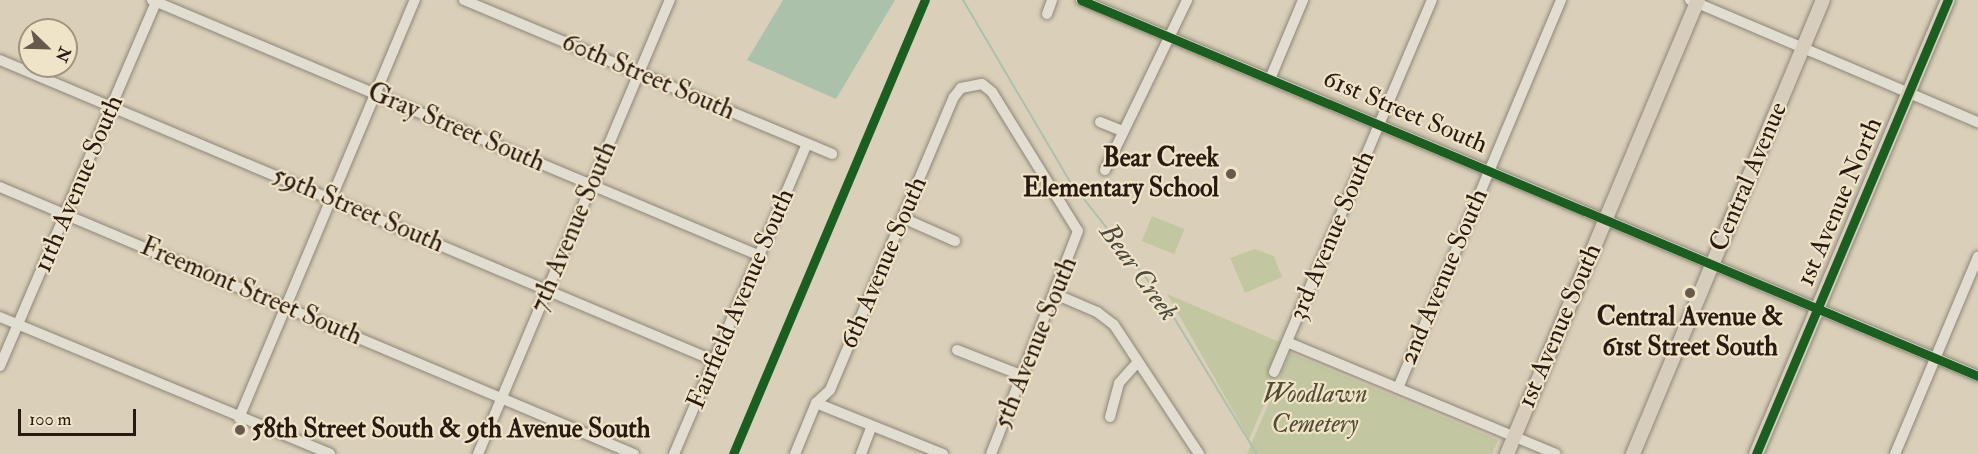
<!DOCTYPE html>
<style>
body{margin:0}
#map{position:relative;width:1978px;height:454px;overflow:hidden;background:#dad0b9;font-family:"IM FELL Double Pica",serif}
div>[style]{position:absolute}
.green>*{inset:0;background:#c3c7a1;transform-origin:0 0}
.water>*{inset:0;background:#acc1aa}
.stream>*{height:2px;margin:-1px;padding:0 1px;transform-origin:1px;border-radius:1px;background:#acc1aa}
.roads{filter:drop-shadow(0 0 2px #8d8678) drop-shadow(0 0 2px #8d8678)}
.minor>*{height:10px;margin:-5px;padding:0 5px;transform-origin:5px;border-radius:5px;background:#e2ddd1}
.major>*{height:14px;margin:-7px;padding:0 7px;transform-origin:7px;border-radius:7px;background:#d6cdbc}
.cycleway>*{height:9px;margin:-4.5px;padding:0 4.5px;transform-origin:4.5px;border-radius:4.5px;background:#1b5e20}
.dots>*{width:16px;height:16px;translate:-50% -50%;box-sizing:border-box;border:3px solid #f0e4c8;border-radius:50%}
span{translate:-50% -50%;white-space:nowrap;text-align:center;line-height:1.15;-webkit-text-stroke:4.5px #f0e4c8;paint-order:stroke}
.street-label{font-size:26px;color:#291a11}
.poi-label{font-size:26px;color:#291a11;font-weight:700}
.right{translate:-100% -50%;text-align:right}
.left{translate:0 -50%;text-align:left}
.park-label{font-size:26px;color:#524c36;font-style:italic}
.water-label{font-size:27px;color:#4a4a3d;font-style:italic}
.north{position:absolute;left:18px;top:18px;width:60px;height:60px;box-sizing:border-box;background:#f0e4c8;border:2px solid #a0937f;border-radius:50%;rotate:113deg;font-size:16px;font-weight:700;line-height:24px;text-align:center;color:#291a11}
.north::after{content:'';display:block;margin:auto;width:21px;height:27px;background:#675a4c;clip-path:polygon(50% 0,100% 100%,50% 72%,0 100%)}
.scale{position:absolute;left:18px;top:409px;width:118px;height:27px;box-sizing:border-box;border:3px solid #291a11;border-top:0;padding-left:8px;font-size:18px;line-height:21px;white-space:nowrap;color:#291a11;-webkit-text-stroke:4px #f0e4c8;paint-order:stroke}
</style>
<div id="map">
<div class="green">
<i style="left:1152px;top:216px;width:35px;height:27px;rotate:22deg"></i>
<i style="clip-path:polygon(1255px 249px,1274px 256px,1282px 277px,1245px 293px,1230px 258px)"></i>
<i style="clip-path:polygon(1167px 294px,1282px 343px,1268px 374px,1276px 378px,1249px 439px)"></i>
<i style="clip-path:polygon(1290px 353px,1498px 440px,1492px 454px,1247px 454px)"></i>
</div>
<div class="water">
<i style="clip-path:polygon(783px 0,895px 0,836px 99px,747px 60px)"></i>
</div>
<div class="stream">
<i style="left:963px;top:0;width:209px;rotate:59.5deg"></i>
<i style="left:1069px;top:180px;width:150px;rotate:51.8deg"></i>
<i style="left:1162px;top:298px;width:183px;rotate:58.7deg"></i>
</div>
<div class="roads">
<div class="minor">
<i style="left:152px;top:0;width:660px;rotate:22.83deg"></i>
<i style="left:464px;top:0;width:399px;rotate:22.7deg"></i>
<i style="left:1081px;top:0;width:973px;rotate:22.74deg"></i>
<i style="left:1690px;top:0;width:313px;rotate:23deg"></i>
<i style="left:1047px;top:14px;width:15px;rotate:-70deg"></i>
<i style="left:0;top:60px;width:776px;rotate:22.83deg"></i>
<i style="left:1270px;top:79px;width:86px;rotate:-67.3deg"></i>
<i style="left:1100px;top:122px;width:24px;rotate:22deg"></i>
<i style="left:1105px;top:170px;width:189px;rotate:-64.2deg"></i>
<i style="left:0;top:187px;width:688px;rotate:22.84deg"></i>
<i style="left:903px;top:218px;width:57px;rotate:23.9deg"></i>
<i style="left:1055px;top:294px;width:46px;rotate:23.2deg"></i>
<i style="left:1097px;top:312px;width:21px;rotate:37deg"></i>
<i style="left:1114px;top:325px;width:154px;rotate:56.6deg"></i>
<i style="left:0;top:317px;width:357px;rotate:22.5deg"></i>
<i style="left:1287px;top:342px;width:291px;rotate:22.6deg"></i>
<i style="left:957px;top:350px;width:69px;rotate:21.3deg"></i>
<i style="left:0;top:366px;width:398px;rotate:-66.8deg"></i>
<i style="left:1274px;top:372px;width:404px;rotate:-67deg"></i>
<i style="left:1398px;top:388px;width:421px;rotate:-67.2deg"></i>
<i style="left:816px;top:403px;width:137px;rotate:21.9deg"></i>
<i style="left:1110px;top:417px;width:35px;rotate:-75deg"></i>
<i style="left:1119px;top:383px;width:28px;rotate:-48deg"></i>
<i style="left:239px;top:418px;width:454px;rotate:-67.2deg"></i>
<i style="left:478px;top:454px;width:493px;rotate:-67.1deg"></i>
<i style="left:674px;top:454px;width:337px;rotate:-66.8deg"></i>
<i style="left:795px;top:454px;width:55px;rotate:-67.6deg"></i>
<i style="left:816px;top:403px;width:19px;rotate:-43deg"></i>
<i style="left:830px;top:390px;width:318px;rotate:-67.1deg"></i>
<i style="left:954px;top:97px;width:11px;rotate:-52deg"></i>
<i style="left:961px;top:88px;width:21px;rotate:-11deg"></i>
<i style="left:982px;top:84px;width:13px;rotate:39deg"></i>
<i style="left:992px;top:92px;width:163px;rotate:58.3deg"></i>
<i style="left:1078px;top:231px;width:239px;rotate:111.3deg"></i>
<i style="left:861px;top:454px;width:30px;rotate:-69deg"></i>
<i style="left:1895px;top:454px;width:214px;rotate:-67.2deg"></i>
</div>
<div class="major">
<i style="left:1507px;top:454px;width:493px;rotate:-67.2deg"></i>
<i style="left:1633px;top:454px;width:492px;rotate:-67.3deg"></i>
<i style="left:1756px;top:454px;width:493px;rotate:-67.1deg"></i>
</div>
</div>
<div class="cycleway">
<i style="left:1081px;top:0;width:973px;rotate:22.74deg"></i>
<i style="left:733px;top:454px;width:493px;rotate:-67.1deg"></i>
<i style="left:1756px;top:454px;width:493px;rotate:-67.1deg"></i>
</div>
<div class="dots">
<i style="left:1231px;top:174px;background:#675a4c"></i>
<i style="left:1690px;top:293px;background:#675a4c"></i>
<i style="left:240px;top:430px;background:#675a4c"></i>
</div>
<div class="street-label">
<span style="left:648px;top:77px;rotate:23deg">60th Street South</span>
<span style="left:1405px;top:112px;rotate:23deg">61st Street South</span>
<span style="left:456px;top:128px;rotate:23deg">Gray Street South</span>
<span style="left:1749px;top:177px;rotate:-67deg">Central Avenue</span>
<span style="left:79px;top:184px;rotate:-67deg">11th Avenue South</span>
<span style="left:1840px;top:202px;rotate:-67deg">1st Avenue North</span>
<span style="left:358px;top:210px;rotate:23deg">59th Street South</span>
<span style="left:574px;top:227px;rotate:-67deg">7th Avenue South</span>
<span style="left:1332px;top:236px;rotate:-67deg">3rd Avenue South</span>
<span style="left:884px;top:263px;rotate:-67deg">6th Avenue South</span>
<span style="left:1444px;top:277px;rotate:-67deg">2nd Avenue South</span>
<span style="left:251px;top:292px;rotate:23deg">Freemont Street South</span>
<span style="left:741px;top:299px;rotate:-67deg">Fairfield Avenue South</span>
<span style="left:1560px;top:326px;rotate:-67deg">1st Avenue South</span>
<span style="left:1036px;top:343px;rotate:-68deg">5th Avenue South</span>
</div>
<div class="poi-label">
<span class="right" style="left:1219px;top:174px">Bear Creek<br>Elementary School</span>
<span style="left:1690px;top:333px">Central Avenue &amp;<br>61st Street South</span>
<span class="left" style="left:252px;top:430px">58th Street South &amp; 9th Avenue South</span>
</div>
<div class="park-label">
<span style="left:1315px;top:410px">Woodlawn<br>Cemetery</span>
</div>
<div class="water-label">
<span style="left:1139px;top:272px;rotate:54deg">Bear Creek</span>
</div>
<div class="north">N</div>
<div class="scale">100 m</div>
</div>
